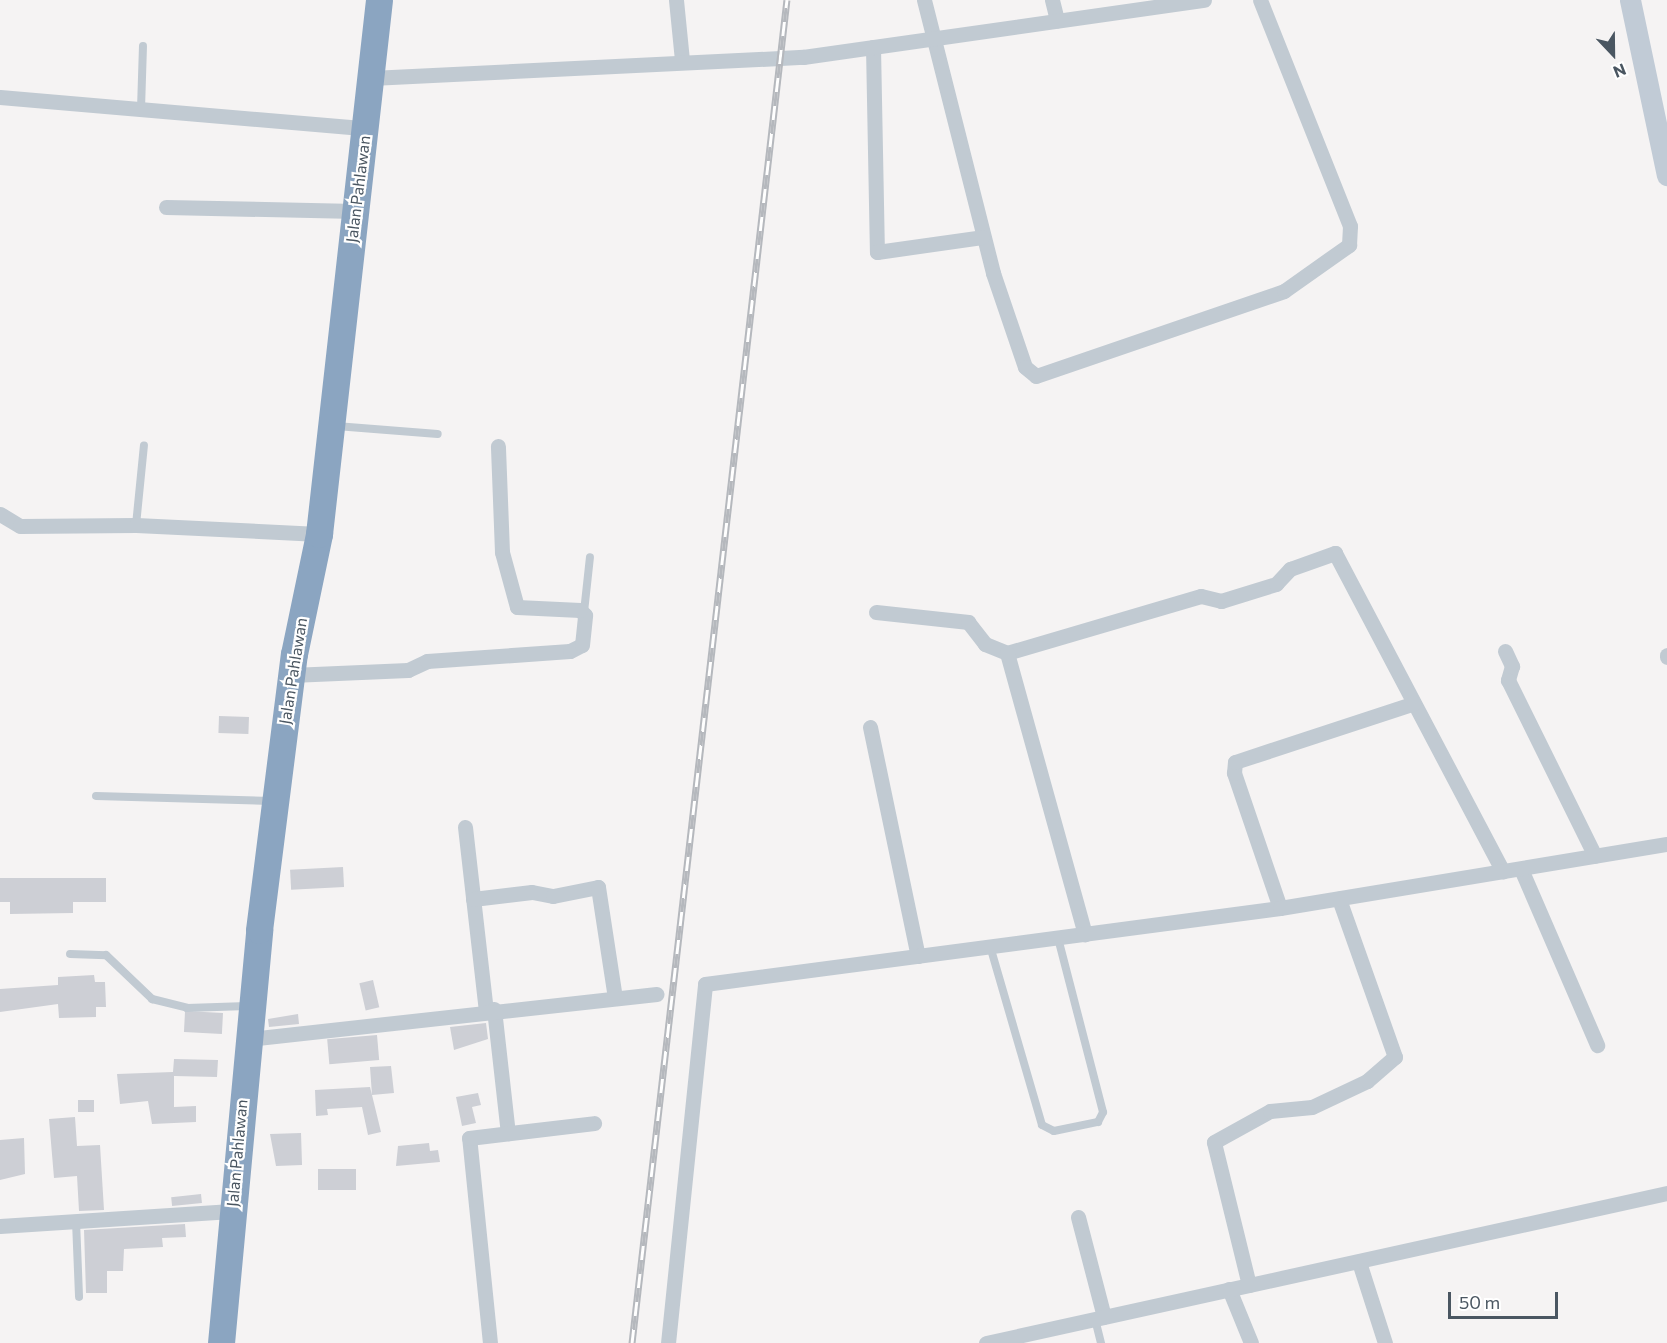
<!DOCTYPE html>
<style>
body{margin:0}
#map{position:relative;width:1667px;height:1343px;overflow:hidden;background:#f5f3f3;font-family:Commissioner,sans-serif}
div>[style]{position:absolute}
.building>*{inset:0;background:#cdcfd5;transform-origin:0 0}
.lane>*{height:8px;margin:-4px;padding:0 4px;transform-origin:4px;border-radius:4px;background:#c1cad2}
.street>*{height:15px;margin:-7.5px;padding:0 7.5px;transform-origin:7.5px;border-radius:7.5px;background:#c1cad2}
.secondary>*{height:21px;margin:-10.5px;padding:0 10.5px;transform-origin:10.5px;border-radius:10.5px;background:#c1cbd6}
.highway>*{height:27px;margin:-13.5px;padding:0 13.5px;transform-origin:13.5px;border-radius:13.5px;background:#8ba5c1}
.rail>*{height:7px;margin-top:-3.5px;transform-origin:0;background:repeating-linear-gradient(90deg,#fff 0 14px,#b5b8bd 0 28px);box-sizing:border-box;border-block:2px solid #b5b8bd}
span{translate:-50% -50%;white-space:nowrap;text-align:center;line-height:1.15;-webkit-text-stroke:4.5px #fff;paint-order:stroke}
.street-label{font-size:16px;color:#4a5661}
.north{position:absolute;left:1583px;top:24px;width:60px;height:60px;-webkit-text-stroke:4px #fff;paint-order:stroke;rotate:158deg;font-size:16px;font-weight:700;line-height:24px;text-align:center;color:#4a5661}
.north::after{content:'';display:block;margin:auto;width:21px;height:27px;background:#4a5661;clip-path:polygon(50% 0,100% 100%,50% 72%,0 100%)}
.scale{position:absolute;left:1448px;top:1292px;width:110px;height:27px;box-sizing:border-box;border:3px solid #4a5661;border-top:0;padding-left:8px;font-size:18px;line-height:21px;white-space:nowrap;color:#4a5661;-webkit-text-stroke:4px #fff;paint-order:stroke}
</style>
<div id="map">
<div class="building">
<i style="left:219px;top:716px;width:30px;height:17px;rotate:2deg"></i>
<i style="left:343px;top:867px;width:20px;height:53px;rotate:87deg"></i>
<i style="clip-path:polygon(0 878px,106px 878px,106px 902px,73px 902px,73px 913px,10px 914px,10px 902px,0 902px)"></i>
<i style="clip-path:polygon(94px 975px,95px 982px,105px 982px,106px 1007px,96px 1007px,96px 1017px,59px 1018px,58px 1004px,0 1012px,0 989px,58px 985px,58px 977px)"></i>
<i style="left:373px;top:980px;width:28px;height:14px;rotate:77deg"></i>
<i style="left:223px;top:1013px;width:21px;height:38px;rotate:93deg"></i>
<i style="clip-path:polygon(298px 1014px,299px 1024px,269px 1027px,268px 1019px)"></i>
<i style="clip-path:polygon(486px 1023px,488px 1039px,454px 1050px,450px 1027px)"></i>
<i style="left:377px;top:1035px;width:25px;height:50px;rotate:85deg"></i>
<i style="clip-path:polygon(174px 1059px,218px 1060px,217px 1077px,174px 1076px,174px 1107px,196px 1106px,196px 1122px,152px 1124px,148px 1101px,120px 1104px,117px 1074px,173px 1072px)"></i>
<i style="clip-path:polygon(391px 1066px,394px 1093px,372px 1095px,381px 1132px,368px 1135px,362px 1107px,327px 1109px,328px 1115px,316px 1116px,315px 1090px,370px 1087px,372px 1095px,370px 1067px)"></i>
<i style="clip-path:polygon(478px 1093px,481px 1105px,472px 1107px,476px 1123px,462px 1126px,456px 1097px)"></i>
<i style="left:78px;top:1100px;width:16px;height:12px"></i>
<i style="clip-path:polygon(75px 1117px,77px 1146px,100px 1145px,104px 1210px,79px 1211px,77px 1176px,54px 1178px,49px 1119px)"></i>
<i style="clip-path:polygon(301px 1133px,302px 1165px,276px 1166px,270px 1134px)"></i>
<i style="clip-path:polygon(24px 1138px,25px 1174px,0 1180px,0 1140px)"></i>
<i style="clip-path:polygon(429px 1143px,430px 1151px,438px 1150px,440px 1162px,396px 1166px,398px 1146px)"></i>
<i style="left:318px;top:1169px;width:38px;height:21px"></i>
<i style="left:201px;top:1194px;width:9px;height:30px;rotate:84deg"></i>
<i style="clip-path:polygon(185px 1224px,186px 1237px,162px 1238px,163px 1247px,124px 1249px,123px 1271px,107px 1271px,107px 1293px,86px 1293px,84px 1230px)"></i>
</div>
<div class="lane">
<i style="left:141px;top:109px;width:63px;rotate:-88.2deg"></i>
<i style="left:336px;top:426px;width:102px;rotate:4.5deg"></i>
<i style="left:136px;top:525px;width:80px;rotate:-84.3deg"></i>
<i style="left:584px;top:612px;width:55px;rotate:-83.8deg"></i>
<i style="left:96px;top:796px;width:175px;rotate:1.6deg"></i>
<i style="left:990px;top:946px;width:186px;rotate:73.8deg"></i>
<i style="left:1042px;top:1125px;width:13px;rotate:27deg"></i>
<i style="left:1054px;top:1131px;width:45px;rotate:-11.6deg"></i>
<i style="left:1098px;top:1122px;width:11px;rotate:-63deg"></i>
<i style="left:1103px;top:1112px;width:180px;rotate:-104.5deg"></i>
<i style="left:70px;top:954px;width:36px;rotate:2deg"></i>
<i style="left:106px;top:955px;width:64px;rotate:43.7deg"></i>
<i style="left:152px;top:999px;width:36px;rotate:14deg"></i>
<i style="left:187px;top:1008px;width:60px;rotate:-1.9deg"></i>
<i style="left:76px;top:1221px;width:76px;rotate:87.7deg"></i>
<i style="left:1095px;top:1319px;width:25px;rotate:76deg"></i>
</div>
<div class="street">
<i style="left:676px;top:0;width:60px;rotate:84.3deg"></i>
<i style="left:924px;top:0;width:282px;rotate:75.8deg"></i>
<i style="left:993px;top:273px;width:99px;rotate:71.2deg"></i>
<i style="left:1025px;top:367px;width:14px;rotate:39deg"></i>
<i style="left:1036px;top:376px;width:262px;rotate:-18.9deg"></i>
<i style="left:1284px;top:291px;width:80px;rotate:-35.3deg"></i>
<i style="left:1349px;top:245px;width:19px;rotate:-87deg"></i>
<i style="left:1350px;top:226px;width:243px;rotate:-111.7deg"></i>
<i style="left:1052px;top:0;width:21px;rotate:76deg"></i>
<i style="left:873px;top:47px;width:205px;rotate:88.9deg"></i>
<i style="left:877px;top:252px;width:106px;rotate:-8.1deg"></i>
<i style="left:371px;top:78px;width:433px;rotate:-2.8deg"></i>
<i style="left:803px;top:57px;width:405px;rotate:-8.1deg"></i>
<i style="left:0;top:97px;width:366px;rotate:4.9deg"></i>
<i style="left:166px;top:207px;width:190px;rotate:1.2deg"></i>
<i style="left:0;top:514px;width:23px;rotate:31deg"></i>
<i style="left:20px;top:526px;width:116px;rotate:-0.5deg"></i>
<i style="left:136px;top:525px;width:183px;rotate:2.8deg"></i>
<i style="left:876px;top:612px;width:93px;rotate:6.2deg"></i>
<i style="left:968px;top:622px;width:28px;rotate:52deg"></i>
<i style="left:985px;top:644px;width:24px;rotate:22deg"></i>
<i style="left:1007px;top:653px;width:202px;rotate:-16.4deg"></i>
<i style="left:1201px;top:596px;width:21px;rotate:14deg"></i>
<i style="left:1221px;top:601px;width:58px;rotate:-17.2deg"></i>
<i style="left:1276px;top:584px;width:21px;rotate:-47deg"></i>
<i style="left:1290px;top:569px;width:48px;rotate:-19.6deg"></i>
<i style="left:1335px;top:553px;width:360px;rotate:62.2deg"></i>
<i style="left:1505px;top:651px;width:17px;rotate:65deg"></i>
<i style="left:1512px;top:666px;width:15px;rotate:106deg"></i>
<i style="left:1508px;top:680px;width:196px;rotate:63.7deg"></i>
<i style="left:1007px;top:653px;width:292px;rotate:74.5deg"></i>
<i style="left:1667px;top:655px;width:2px;rotate:90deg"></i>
<i style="left:291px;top:675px;width:117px;rotate:-2.4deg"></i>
<i style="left:408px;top:670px;width:21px;rotate:-25deg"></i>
<i style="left:427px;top:661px;width:143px;rotate:-4deg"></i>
<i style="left:570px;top:651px;width:13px;rotate:-27deg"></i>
<i style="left:582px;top:645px;width:30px;rotate:-84deg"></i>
<i style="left:585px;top:615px;width:7px;rotate:-135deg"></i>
<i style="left:580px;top:610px;width:63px;rotate:-177.3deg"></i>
<i style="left:517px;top:607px;width:57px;rotate:-105.3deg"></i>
<i style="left:502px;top:552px;width:106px;rotate:-92.2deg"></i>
<i style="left:870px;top:727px;width:234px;rotate:78.2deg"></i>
<i style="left:465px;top:827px;width:184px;rotate:83.5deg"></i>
<i style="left:1521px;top:869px;width:192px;rotate:66.6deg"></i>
<i style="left:473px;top:899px;width:59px;rotate:-6.8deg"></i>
<i style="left:532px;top:892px;width:21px;rotate:11deg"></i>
<i style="left:553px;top:896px;width:46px;rotate:-11.3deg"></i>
<i style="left:598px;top:887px;width:112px;rotate:81.3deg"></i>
<i style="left:1280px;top:908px;width:143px;rotate:-108.8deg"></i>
<i style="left:1234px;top:773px;width:11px;rotate:-85deg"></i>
<i style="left:1235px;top:762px;width:188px;rotate:-18.2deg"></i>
<i style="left:494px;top:1009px;width:125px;rotate:83.6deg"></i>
<i style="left:249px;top:1039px;width:410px;rotate:-6.3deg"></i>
<i style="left:1078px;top:1217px;width:103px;rotate:75.4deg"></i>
<i style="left:0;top:1226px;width:232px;rotate:-3.7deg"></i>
<i style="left:1359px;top:1262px;width:85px;rotate:72.2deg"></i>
<i style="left:1249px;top:1285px;width:147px;rotate:-103.8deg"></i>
<i style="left:1214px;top:1142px;width:64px;rotate:-29deg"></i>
<i style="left:1270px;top:1111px;width:42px;rotate:-5.4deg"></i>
<i style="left:1312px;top:1107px;width:61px;rotate:-25.3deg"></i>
<i style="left:1367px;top:1081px;width:37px;rotate:-41deg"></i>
<i style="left:1395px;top:1057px;width:168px;rotate:-109.5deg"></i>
<i style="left:1229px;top:1289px;width:58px;rotate:67.8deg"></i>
<i style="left:490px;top:1343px;width:206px;rotate:-95.8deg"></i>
<i style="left:469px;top:1138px;width:126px;rotate:-6.8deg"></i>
<i style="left:668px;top:1343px;width:361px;rotate:-84.1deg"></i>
<i style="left:705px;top:984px;width:580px;rotate:-7.53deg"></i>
<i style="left:1280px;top:908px;width:392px;rotate:-9.4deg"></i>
<i style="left:986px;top:1343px;width:697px;rotate:-12.42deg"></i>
</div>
<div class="secondary">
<i style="left:1630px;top:0;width:179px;rotate:78.1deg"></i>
</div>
<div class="highway">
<i style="left:221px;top:1343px;width:415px;rotate:-84.7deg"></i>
<i style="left:259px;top:930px;width:278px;rotate:-82.8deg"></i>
<i style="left:294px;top:654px;width:123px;rotate:-78.2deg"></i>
<i style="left:319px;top:534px;width:537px;rotate:-83.59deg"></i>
</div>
<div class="rail">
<i style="left:632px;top:1343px;width:1352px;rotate:-83.42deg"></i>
</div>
<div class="street-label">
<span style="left:358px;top:189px;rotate:-83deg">Jalan Pahlawan</span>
<span style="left:293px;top:671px;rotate:-81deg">Jalan Pahlawan</span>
<span style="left:237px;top:1153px;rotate:-85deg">Jalan Pahlawan</span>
</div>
<div class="north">N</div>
<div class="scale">50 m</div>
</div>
